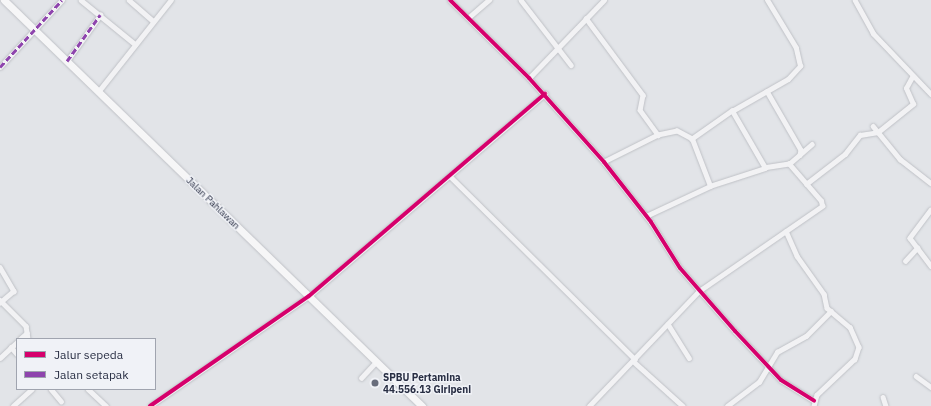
<!DOCTYPE html>
<style>
body{margin:0}
#map{position:relative;width:931px;height:406px;overflow:hidden;background:#e2e4e8;font-family:"IBM Plex Sans",sans-serif}
div>[style]{position:absolute}
.roads{filter:drop-shadow(0 0 1px #bfc1c6) drop-shadow(0 0 1px #bfc1c6)}
.street>*{height:4.5px;margin:-2.25px;padding:0 2.25px;transform-origin:2.25px;border-radius:2.25px;background:#f2f2f4}
.primary>*{height:7px;margin:-3.5px;padding:0 3.5px;transform-origin:3.5px;border-radius:3.5px;background:#f6f6f7}
.quiet>*{height:3px;margin-top:-1.5px;transform-origin:0;background:repeating-linear-gradient(90deg,#8e44ad 0 6px,transparent 0 9px)}
.cycleway>*{height:4px;margin:-2px;padding:0 2px;transform-origin:2px;border-radius:2px;background:#d6006c}
.dots>*{width:11px;height:11px;translate:-50% -50%;box-sizing:border-box;border:2px solid #f0f2f7;border-radius:50%}
span{translate:-50% -50%;white-space:nowrap;text-align:center;line-height:1.15;-webkit-text-stroke:3px #f0f2f7;paint-order:stroke}
.street-label{font-size:10px;color:#282e43}
.poi-label{font-size:10px;color:#282e43;font-weight:700}
.left{translate:0 -50%;text-align:left}
.legend{position:absolute;left:16px;top:338px;width:140px;height:52px;box-sizing:border-box;background:#f0f2f7;border:1px solid #a0a4af;margin:0;padding:5px 7px;list-style:none;font-size:12px;color:#282e43}
.legend li{display:flex;align-items:center;gap:8px;height:20px}
.legend b{width:20px;border:1px solid #a0a4af}
</style>
<div id="map">
<div class="roads">
<div class="street">
<i style="left:81px;top:0;width:70px;rotate:39.2deg"></i>
<i style="left:129px;top:0;width:32px;rotate:41deg"></i>
<i style="left:450px;top:0;width:111px;rotate:44.6deg"></i>
<i style="left:529px;top:78px;width:113px;rotate:48.2deg"></i>
<i style="left:604px;top:162px;width:76px;rotate:51.9deg"></i>
<i style="left:651px;top:222px;width:54px;rotate:57.8deg"></i>
<i style="left:680px;top:268px;width:84px;rotate:48.9deg"></i>
<i style="left:735px;top:331px;width:67px;rotate:46.8deg"></i>
<i style="left:781px;top:380px;width:39px;rotate:32deg"></i>
<i style="left:521px;top:0;width:82px;rotate:52.4deg"></i>
<i style="left:855px;top:0;width:38px;rotate:61deg"></i>
<i style="left:873px;top:33px;width:84px;rotate:46.4deg"></i>
<i style="left:468px;top:18px;width:28px;rotate:-41deg"></i>
<i style="left:586px;top:18px;width:96px;rotate:53.5deg"></i>
<i style="left:643px;top:95px;width:15px;rotate:101deg"></i>
<i style="left:640px;top:110px;width:31px;rotate:54deg"></i>
<i style="left:658px;top:135px;width:60px;rotate:153.4deg"></i>
<i style="left:67px;top:61px;width:57px;rotate:-54.3deg"></i>
<i style="left:0;top:67px;width:91px;rotate:-47.2deg"></i>
<i style="left:529px;top:78px;width:108px;rotate:-46.1deg"></i>
<i style="left:767px;top:91px;width:68px;rotate:60deg"></i>
<i style="left:801px;top:150px;width:5px;rotate:101deg"></i>
<i style="left:98px;top:92px;width:117px;rotate:-51.6deg"></i>
<i style="left:732px;top:111px;width:64px;rotate:-29.7deg"></i>
<i style="left:788px;top:79px;width:18px;rotate:-47deg"></i>
<i style="left:800px;top:66px;width:18px;rotate:-103deg"></i>
<i style="left:796px;top:48px;width:56px;rotate:-121.1deg"></i>
<i style="left:873px;top:126px;width:43px;rotate:50.7deg"></i>
<i style="left:900px;top:159px;width:39px;rotate:38deg"></i>
<i style="left:789px;top:164px;width:30px;rotate:-41deg"></i>
<i style="left:451px;top:177px;width:259px;rotate:44.7deg"></i>
<i style="left:806px;top:184px;width:49px;rotate:-37.6deg"></i>
<i style="left:845px;top:154px;width:24px;rotate:-52deg"></i>
<i style="left:860px;top:135px;width:18px;rotate:-9deg"></i>
<i style="left:878px;top:132px;width:45px;rotate:-38.7deg"></i>
<i style="left:913px;top:104px;width:17px;rotate:-114deg"></i>
<i style="left:906px;top:88px;width:13px;rotate:-61deg"></i>
<i style="left:710px;top:186px;width:58px;rotate:-18.1deg"></i>
<i style="left:931px;top:210px;width:35px;rotate:127deg"></i>
<i style="left:910px;top:238px;width:35px;rotate:53deg"></i>
<i style="left:646px;top:216px;width:71px;rotate:-25.1deg"></i>
<i style="left:710px;top:186px;width:50px;rotate:-111deg"></i>
<i style="left:692px;top:139px;width:17px;rotate:-152deg"></i>
<i style="left:677px;top:131px;width:19px;rotate:168deg"></i>
<i style="left:786px;top:231px;width:27px;rotate:66deg"></i>
<i style="left:797px;top:256px;width:47px;rotate:54.6deg"></i>
<i style="left:824px;top:294px;width:14px;rotate:78deg"></i>
<i style="left:827px;top:308px;width:30px;rotate:40deg"></i>
<i style="left:850px;top:327px;width:22px;rotate:66deg"></i>
<i style="left:859px;top:347px;width:13px;rotate:108deg"></i>
<i style="left:855px;top:359px;width:52px;rotate:136.5deg"></i>
<i style="left:817px;top:395px;width:11px;rotate:105deg"></i>
<i style="left:905px;top:261px;width:18px;rotate:-47deg"></i>
<i style="left:0;top:267px;width:28px;rotate:60deg"></i>
<i style="left:14px;top:291px;width:18px;rotate:139deg"></i>
<i style="left:0;top:300px;width:37px;rotate:45deg"></i>
<i style="left:26px;top:326px;width:13px;rotate:81deg"></i>
<i style="left:668px;top:324px;width:40px;rotate:58deg"></i>
<i style="left:20px;top:339px;width:9px;rotate:-41deg"></i>
<i style="left:11px;top:347px;width:9px;rotate:49deg"></i>
<i style="left:0;top:358px;width:23px;rotate:-43deg"></i>
<i style="left:633px;top:361px;width:67px;rotate:42deg"></i>
<i style="left:916px;top:376px;width:19px;rotate:36deg"></i>
<i style="left:361px;top:378px;width:22px;rotate:-47deg"></i>
<i style="left:51px;top:389px;width:16px;rotate:50deg"></i>
<i style="left:88px;top:389px;width:25px;rotate:43deg"></i>
<i style="left:883px;top:397px;width:9px;rotate:72deg"></i>
<i style="left:13px;top:406px;width:25px;rotate:-42deg"></i>
<i style="left:150px;top:406px;width:193px;rotate:-34.7deg"></i>
<i style="left:309px;top:296px;width:311px;rotate:-40.6deg"></i>
<i style="left:589px;top:406px;width:159px;rotate:-46.3deg"></i>
<i style="left:699px;top:291px;width:150px;rotate:-34.6deg"></i>
<i style="left:822px;top:206px;width:5px;rotate:-101deg"></i>
<i style="left:821px;top:201px;width:49px;rotate:-130.9deg"></i>
<i style="left:789px;top:164px;width:24px;rotate:171deg"></i>
<i style="left:765px;top:168px;width:66px;rotate:-120.1deg"></i>
<i style="left:732px;top:111px;width:49px;rotate:145deg"></i>
<i style="left:727px;top:406px;width:40px;rotate:-37deg"></i>
<i style="left:759px;top:382px;width:35px;rotate:-59deg"></i>
<i style="left:777px;top:352px;width:33px;rotate:-29deg"></i>
<i style="left:806px;top:336px;width:35px;rotate:-45deg"></i>
</div>
<div class="primary">
<i style="left:4px;top:0;width:583px;rotate:44.17deg"></i>
</div>
</div>
<div class="quiet">
<i style="left:67px;top:61px;width:57px;rotate:-54.3deg"></i>
<i style="left:0;top:67px;width:91px;rotate:-47.2deg"></i>
</div>
<div class="cycleway">
<i style="left:450px;top:0;width:111px;rotate:44.6deg"></i>
<i style="left:529px;top:78px;width:113px;rotate:48.2deg"></i>
<i style="left:604px;top:162px;width:76px;rotate:51.9deg"></i>
<i style="left:651px;top:222px;width:54px;rotate:57.8deg"></i>
<i style="left:680px;top:268px;width:84px;rotate:48.9deg"></i>
<i style="left:735px;top:331px;width:67px;rotate:46.8deg"></i>
<i style="left:781px;top:380px;width:39px;rotate:32deg"></i>
<i style="left:150px;top:406px;width:193px;rotate:-34.7deg"></i>
<i style="left:309px;top:296px;width:311px;rotate:-40.6deg"></i>
</div>
<div class="dots">
<i style="left:375px;top:383px;background:#696e7d"></i>
</div>
<div class="street-label">
<span style="left:213px;top:203px;rotate:44deg">Jalan Pahlawan</span>
</div>
<div class="poi-label">
<span class="left" style="left:383px;top:383px">SPBU Pertamina<br>44.556.13 Giripeni</span>
</div>
<ul class="legend">
<li><b style="height:5px;background:#d6006c"></b>Jalur sepeda</li>
<li><b style="height:5px;background:#8e44ad"></b>Jalan setapak</li>
</ul>
</div>
